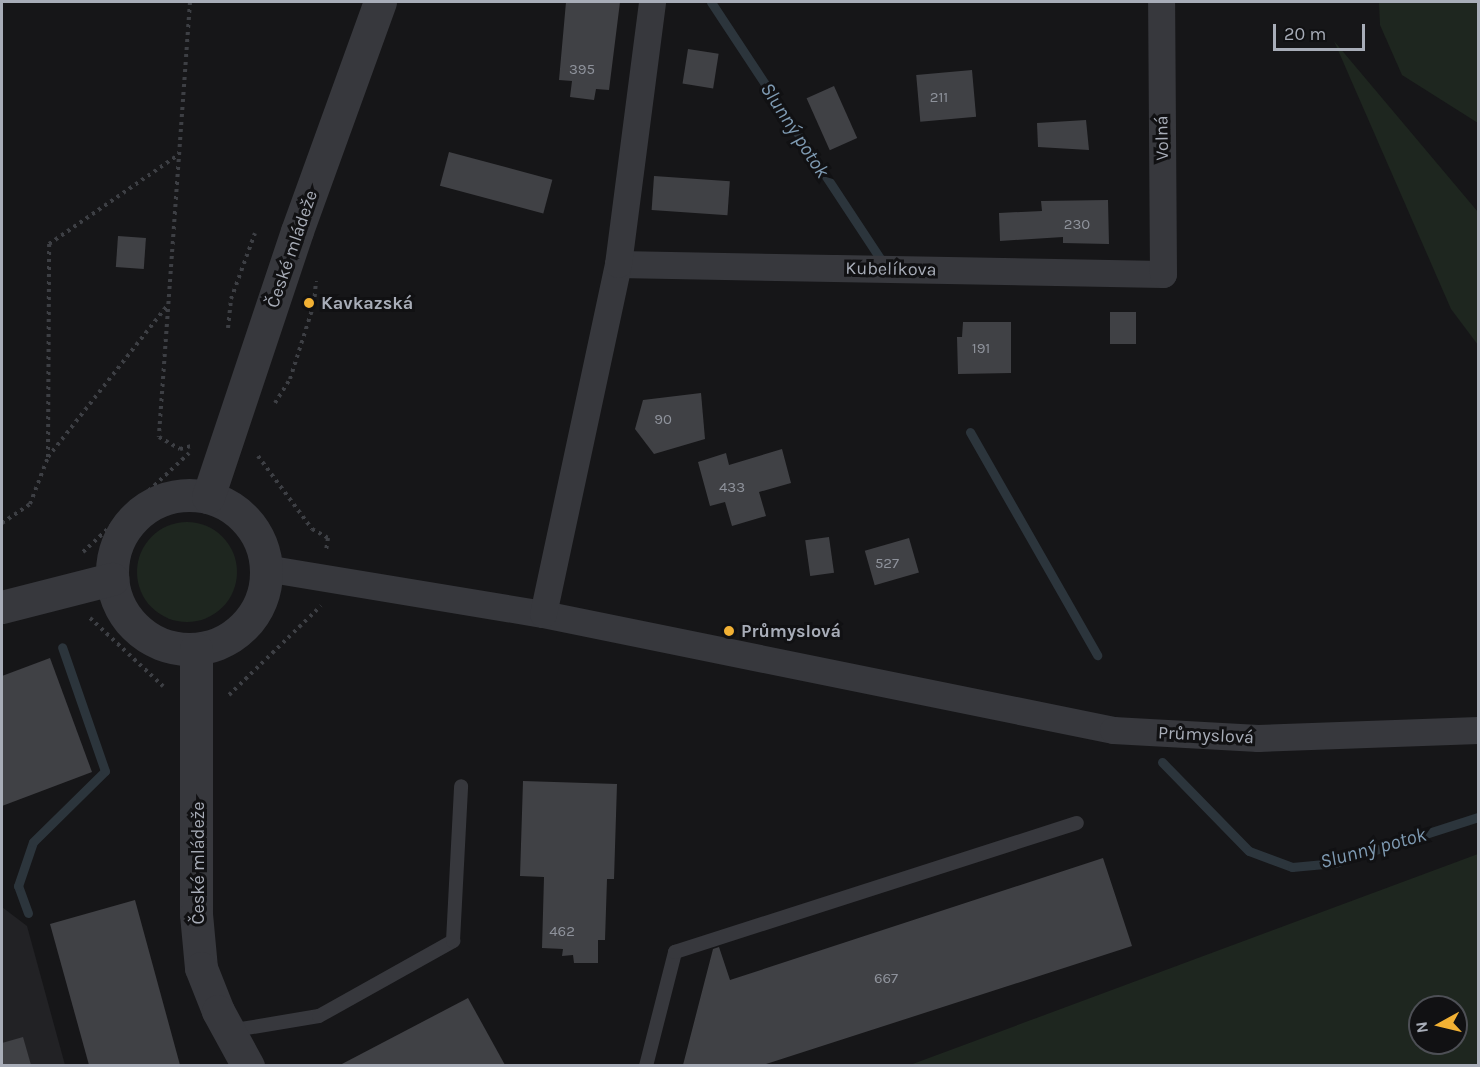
<!DOCTYPE html>
<meta charset="utf-8">
<style>
body{margin:0}
#map{position:relative;width:1480px;height:1067px;overflow:hidden;background:#161618;font-family:Karla,sans-serif}
div>[style]{position:absolute}
.built>*{inset:0;background:#222225}
.green>*{inset:0;background:#1e261f}
.round{border-radius:50%}
.stream>*{height:9px;margin:-4.5px;padding:0 4.5px;transform-origin:4.5px;border-radius:4.5px;background:#2c353c}
.building>*{inset:0;background:#404145;transform-origin:0 0}
.path>*{height:4px;margin-top:-2px;transform-origin:0;background:repeating-linear-gradient(90deg,#3d3f44 0 3px,transparent 0 7.5px)}
.service>*{height:14px;margin:-7px;padding:0 7px;transform-origin:7px;border-radius:7px;background:#37383d}
.minor>*{height:27px;margin:-13.5px;padding:0 13.5px;transform-origin:13.5px;border-radius:13.5px;background:#37383d}
.tertiary>*{height:33px;margin:-16.5px;padding:0 16.5px;transform-origin:16.5px;border-radius:16.5px;background:#37383d}
.tertiary>.ring{margin:-16.5px;padding:0;box-sizing:content-box;background:none;border:33px solid #37383d;border-radius:50%}
.dots>*{width:16px;height:16px;translate:-50% -50%;box-sizing:border-box;border:3px solid #111113;border-radius:50%}
span{translate:-50% -50%;white-space:nowrap;text-align:center;line-height:1.15;-webkit-text-stroke:6px #111113;paint-order:stroke}
.number-label{font-size:15px;color:#8e929b}
.number-label span{-webkit-text-stroke-width:0}
.street-label{font-size:18px;color:#a8adb8}
.poi-label{font-size:18px;color:#a8adb8;font-weight:700}
.left{translate:0 -50%;text-align:left}
.water-label{font-size:20px;color:#7f9bb3;font-style:italic}
.frame{position:absolute;inset:0;border:3px solid #a8adb8;pointer-events:none}
.north{position:absolute;left:1408px;top:995px;width:60px;height:60px;box-sizing:border-box;background:#111113;border:2px solid #4d4f55;border-radius:50%;rotate:262deg;font-size:16px;font-weight:700;line-height:24px;text-align:center;color:#a8adb8}
.north::after{content:'';display:block;margin:auto;width:21px;height:27px;background:#f2b134;clip-path:polygon(50% 0,100% 100%,50% 72%,0 100%)}
.scale{position:absolute;left:1273px;top:24px;width:92px;height:27px;box-sizing:border-box;border:3px solid #a8adb8;border-top:0;padding-left:8px;font-size:18px;line-height:21px;white-space:nowrap;color:#a8adb8;-webkit-text-stroke:4px #111113;paint-order:stroke}
</style>
<div id="map">
<div class="built">
<i style="clip-path:polygon(2px 907px,27px 926px,65px 1065px,2px 1065px)"></i>
</div>
<div class="green">
<i style="clip-path:polygon(1379px 2px,1478px 2px,1478px 123px,1402px 75px,1380px 25px)"></i>
<i style="clip-path:polygon(1334px 41px,1478px 212px,1478px 345px,1451px 309px)"></i>
<i class="round" style="left:137px;top:522px;width:100px;height:100px"></i>
<i style="clip-path:polygon(evenodd,1478px 854px,1478px 1065px,910px 1065px,1478px 854px,1420px 1007px,1456px 1007px,1456px 1043px,1420px 1043px,1420px 1007px)"></i>
</div>
<div class="stream">
<i style="left:711px;top:2px;width:307px;rotate:56.6deg"></i>
<i style="left:970px;top:432px;width:257px;rotate:60.3deg"></i>
<i style="left:1162px;top:762px;width:124px;rotate:45.7deg"></i>
<i style="left:1249px;top:851px;width:46px;rotate:20.4deg"></i>
<i style="left:1292px;top:867px;width:43px;rotate:-5.3deg"></i>
<i style="left:1335px;top:863px;width:150px;rotate:-17.8deg"></i>
<i style="left:28px;top:913px;width:29px;rotate:-110deg"></i>
<i style="left:18px;top:886px;width:46px;rotate:-71.2deg"></i>
<i style="left:33px;top:842px;width:101px;rotate:-44.6deg"></i>
<i style="left:105px;top:771px;width:131px;rotate:-109.1deg"></i>
</div>
<div class="building">
<i style="clip-path:polygon(566px 2px,620px 2px,609px 90px,596px 89px,594px 100px,570px 97px,572px 81px,559px 80px)"></i>
<i style="left:688px;top:49px;width:31px;height:35px;rotate:9deg"></i>
<i style="left:972px;top:70px;width:47px;height:56px;rotate:85deg"></i>
<i style="left:834px;top:86px;width:57px;height:30px;rotate:66deg"></i>
<i style="clip-path:polygon(1086px 120px,1089px 150px,1038px 147px,1037px 123px)"></i>
<i style="left:449px;top:152px;width:107px;height:35px;rotate:15deg"></i>
<i style="left:654px;top:176px;width:76px;height:34px;rotate:4deg"></i>
<i style="clip-path:polygon(1108px 200px,1109px 244px,1063px 243px,1063px 237px,1000px 241px,999px 213px,1042px 211px,1041px 201px)"></i>
<i style="left:118px;top:236px;width:28px;height:31px;rotate:4deg"></i>
<i style="left:1110px;top:312px;width:26px;height:32px"></i>
<i style="clip-path:polygon(963px 322px,1011px 322px,1011px 373px,958px 374px,957px 337px,962px 337px)"></i>
<i style="clip-path:polygon(701px 393px,705px 439px,654px 454px,635px 429px,643px 400px)"></i>
<i style="clip-path:polygon(782px 449px,791px 483px,759px 492px,766px 516px,732px 526px,725px 502px,710px 506px,698px 462px,726px 453px,729px 465px)"></i>
<i style="left:829px;top:537px;width:36px;height:24px;rotate:82deg"></i>
<i style="left:909px;top:538px;width:36px;height:46px;rotate:74deg"></i>
<i style="clip-path:polygon(50px 658px,92px 772px,2px 806px,2px 676px)"></i>
<i style="clip-path:polygon(523px 781px,617px 784px,614px 879px,607px 879px,605px 940px,598px 940px,598px 963px,574px 963px,573px 955px,562px 956px,563px 949px,542px 948px,544px 877px,520px 876px)"></i>
<i style="clip-path:polygon(1103px 858px,1132px 946px,763px 1065px,683px 1065px,713px 949px,719px 947px,730px 980px)"></i>
<i style="clip-path:polygon(135px 900px,180px 1065px,89px 1065px,50px 924px)"></i>
<i style="clip-path:polygon(468px 998px,505px 1065px,340px 1065px)"></i>
<i style="clip-path:polygon(23px 1037px,31px 1065px,2px 1065px,2px 1043px)"></i>
</div>
<div class="path">
<i style="left:190px;top:2px;width:436px;rotate:94.1deg"></i>
<i style="left:159px;top:437px;width:24px;rotate:30deg"></i>
<i style="left:180px;top:449px;width:11px;rotate:-15deg"></i>
<i style="left:228px;top:328px;width:29px;rotate:-84deg"></i>
<i style="left:231px;top:299px;width:70px;rotate:-70deg"></i>
<i style="left:275px;top:403px;width:28px;rotate:-58deg"></i>
<i style="left:290px;top:379px;width:79px;rotate:-72.3deg"></i>
<i style="left:314px;top:304px;width:23px;rotate:-85deg"></i>
<i style="left:258px;top:456px;width:91px;rotate:53.5deg"></i>
<i style="left:312px;top:529px;width:18px;rotate:29deg"></i>
<i style="left:328px;top:538px;width:13px;rotate:99deg"></i>
<i style="left:48px;top:457px;width:213px;rotate:-89.7deg"></i>
<i style="left:49px;top:244px;width:157px;rotate:-34.6deg"></i>
<i style="left:2px;top:523px;width:34px;rotate:-34deg"></i>
<i style="left:30px;top:504px;width:50px;rotate:-69deg"></i>
<i style="left:48px;top:457px;width:191px;rotate:-51.8deg"></i>
<i style="left:83px;top:552px;width:145px;rotate:-43deg"></i>
<i style="left:90px;top:618px;width:100px;rotate:43deg"></i>
<i style="left:229px;top:695px;width:128px;rotate:-44.1deg"></i>
</div>
<div class="service">
<i style="left:229px;top:1031px;width:91px;rotate:-9.5deg"></i>
<i style="left:319px;top:1016px;width:154px;rotate:-29.2deg"></i>
<i style="left:453px;top:941px;width:155px;rotate:-87deg"></i>
<i style="left:646px;top:1066px;width:118px;rotate:-75.7deg"></i>
<i style="left:675px;top:952px;width:422px;rotate:-17.8deg"></i>
</div>
<div class="minor">
<i style="left:618px;top:264px;width:545px;rotate:1.05deg"></i>
<i style="left:1163px;top:274px;width:272px;rotate:-90.4deg"></i>
<i style="left:265px;top:568px;width:282px;rotate:9.4deg"></i>
<i style="left:543px;top:614px;width:582px;rotate:11.5deg"></i>
<i style="left:1113px;top:730px;width:145px;rotate:3.2deg"></i>
<i style="left:1258px;top:738px;width:220px;rotate:-2.1deg"></i>
<i style="left:543px;top:614px;width:358px;rotate:-77.9deg"></i>
<i style="left:618px;top:264px;width:264px;rotate:-82.6deg"></i>
</div>
<div class="tertiary">
<i class="ring" style="left:112px;top:495px;width:121px;height:121px"></i>
<i style="left:208px;top:497px;width:280px;rotate:-71.5deg"></i>
<i style="left:297px;top:231px;width:244px;rotate:-70.1deg"></i>
<i style="left:2px;top:607px;width:114px;rotate:-14.3deg"></i>
<i style="left:196px;top:649px;width:265px;rotate:90deg"></i>
<i style="left:196px;top:914px;width:54px;rotate:84.7deg"></i>
<i style="left:201px;top:968px;width:46px;rotate:68.4deg"></i>
<i style="left:218px;top:1011px;width:63px;rotate:61.4deg"></i>
</div>
<div class="dots">
<i style="left:309px;top:303px;background:#f2b134"></i>
<i style="left:729px;top:631px;background:#f2b134"></i>
</div>
<div class="number-label">
<span style="left:582px;top:70px">395</span>
<span style="left:939px;top:98px">211</span>
<span style="left:1077px;top:225px">230</span>
<span style="left:981px;top:349px">191</span>
<span style="left:663px;top:420px">90</span>
<span style="left:732px;top:488px">433</span>
<span style="left:887px;top:564px">527</span>
<span style="left:562px;top:932px">462</span>
<span style="left:886px;top:979px">667</span>
</div>
<div class="street-label">
<span style="left:1162px;top:138px;rotate:-91deg">Volná</span>
<span style="left:292px;top:249px;rotate:-71deg">České mládeže</span>
<span style="left:891px;top:269px;rotate:1deg">Kubelíkova</span>
<span style="left:1206px;top:735px;rotate:3deg">Průmyslová</span>
<span style="left:198px;top:863px;rotate:-90deg">České mládeže</span>
</div>
<div class="poi-label">
<span class="left" style="left:321px;top:303px">Kavkazská</span>
<span class="left" style="left:741px;top:631px">Průmyslová</span>
</div>
<div class="water-label">
<span style="left:795px;top:130px;rotate:57deg">Slunný potok</span>
<span style="left:1373px;top:848px;rotate:-15deg">Slunný potok</span>
</div>
<div class="frame"></div>
<div class="north">N</div>
<div class="scale">20 m</div>
</div>
